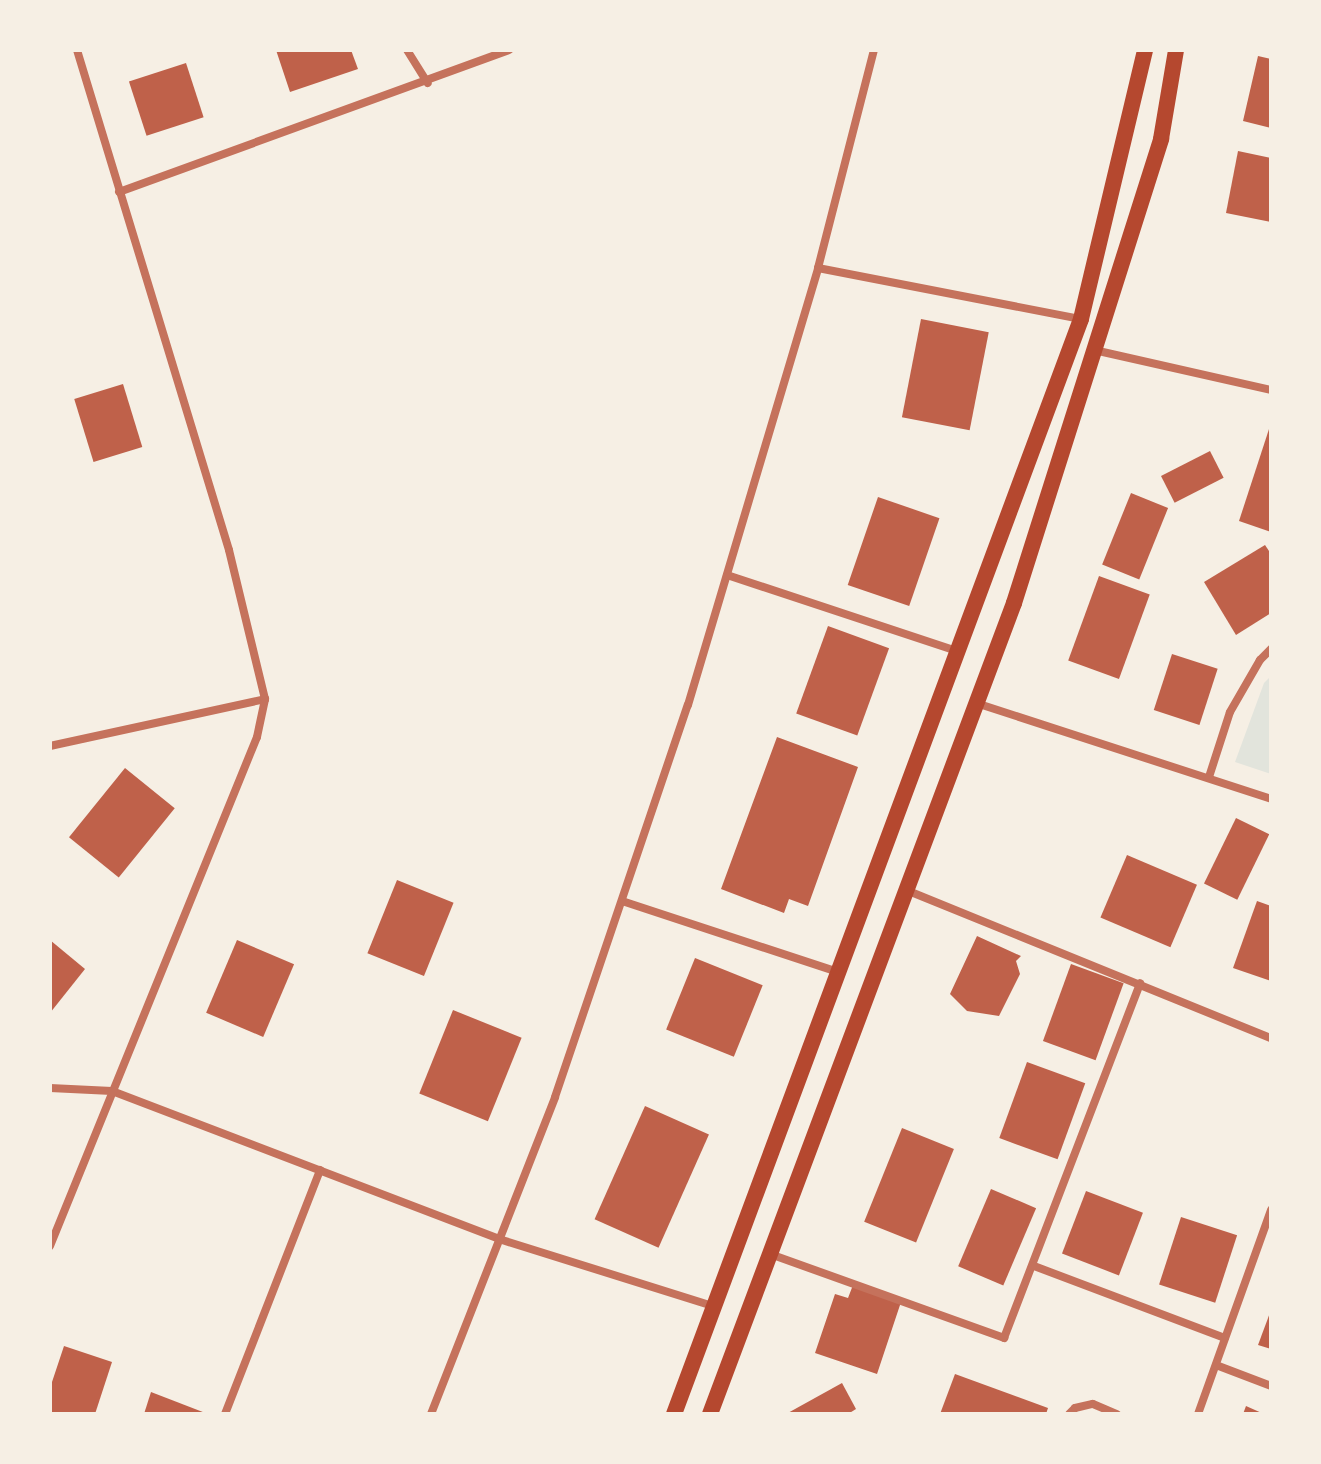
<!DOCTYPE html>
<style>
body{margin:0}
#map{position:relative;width:1321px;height:1464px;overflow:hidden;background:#f6efe4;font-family:"Fira Sans",sans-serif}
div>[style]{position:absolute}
.green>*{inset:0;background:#e2e4dc}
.building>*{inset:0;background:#bf614a;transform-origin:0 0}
.minor>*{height:8px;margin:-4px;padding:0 4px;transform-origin:4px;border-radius:4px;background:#c5725c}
.secondary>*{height:16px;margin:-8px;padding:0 8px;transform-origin:8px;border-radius:8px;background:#b5482f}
span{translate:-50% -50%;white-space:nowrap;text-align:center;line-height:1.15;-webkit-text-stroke:8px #f6efe4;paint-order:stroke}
.frame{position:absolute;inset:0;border:52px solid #f6efe4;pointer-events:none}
</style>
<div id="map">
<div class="green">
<i style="clip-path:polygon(1271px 676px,1271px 774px,1235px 762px,1264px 683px)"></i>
</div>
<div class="building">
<i style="clip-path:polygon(276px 50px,351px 50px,358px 69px,290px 92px)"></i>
<i style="clip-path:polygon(1258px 56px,1271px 59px,1271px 128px,1243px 121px)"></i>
<i style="left:186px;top:63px;width:57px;height:60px;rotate:72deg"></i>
<i style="clip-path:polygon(1238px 151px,1271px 158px,1271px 222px,1226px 213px)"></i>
<i style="left:921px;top:319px;width:69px;height:100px;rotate:11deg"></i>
<i style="left:123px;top:384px;width:66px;height:51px;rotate:73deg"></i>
<i style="clip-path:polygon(1270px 426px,1271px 426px,1271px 532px,1239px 521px)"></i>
<i style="left:1210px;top:451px;width:30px;height:55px;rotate:63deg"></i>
<i style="left:1131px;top:493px;width:40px;height:77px;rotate:22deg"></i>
<i style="left:878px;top:497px;width:65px;height:93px;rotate:19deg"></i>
<i style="clip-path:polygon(1265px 545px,1271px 554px,1271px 613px,1236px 635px,1204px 582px)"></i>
<i style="left:1099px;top:576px;width:54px;height:90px;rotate:20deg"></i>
<i style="left:828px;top:626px;width:65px;height:93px;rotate:20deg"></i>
<i style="left:1172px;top:654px;width:48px;height:59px;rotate:18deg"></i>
<i style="clip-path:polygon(777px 737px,858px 767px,808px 906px,789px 899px,784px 913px,721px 889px)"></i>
<i style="left:125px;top:768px;width:64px;height:89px;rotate:39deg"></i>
<i style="left:1236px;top:818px;width:37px;height:73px;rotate:26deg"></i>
<i style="left:1127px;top:855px;width:76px;height:68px;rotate:23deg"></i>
<i style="left:397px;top:880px;width:61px;height:79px;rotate:22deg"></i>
<i style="clip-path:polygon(1257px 901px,1271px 906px,1271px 981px,1233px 968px)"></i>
<i style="clip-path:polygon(977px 936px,1021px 956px,1016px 961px,1020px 974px,999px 1016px,967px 1011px,950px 994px)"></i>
<i style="clip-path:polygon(50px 940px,85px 969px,50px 1013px)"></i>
<i style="left:237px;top:940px;width:62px;height:79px;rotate:23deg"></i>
<i style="left:695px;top:958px;width:73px;height:77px;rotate:22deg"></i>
<i style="left:1071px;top:964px;width:56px;height:82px;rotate:20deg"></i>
<i style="left:453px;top:1010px;width:74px;height:90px;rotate:22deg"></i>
<i style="left:1027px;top:1062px;width:62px;height:81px;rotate:20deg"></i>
<i style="left:645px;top:1106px;width:70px;height:124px;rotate:24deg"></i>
<i style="left:902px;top:1128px;width:56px;height:101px;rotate:22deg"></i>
<i style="left:991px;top:1189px;width:49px;height:84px;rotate:23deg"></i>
<i style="left:1086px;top:1191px;width:61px;height:67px;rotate:21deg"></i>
<i style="left:1181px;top:1217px;width:59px;height:71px;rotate:18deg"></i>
<i style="clip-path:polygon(853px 1285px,901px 1302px,877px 1374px,815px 1353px,835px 1294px,848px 1298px)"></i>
<i style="clip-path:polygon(1271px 1310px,1271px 1349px,1258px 1345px)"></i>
<i style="clip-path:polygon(64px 1346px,112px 1362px,95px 1414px,50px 1414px,50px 1388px)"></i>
<i style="clip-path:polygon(955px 1374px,1048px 1408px,1046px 1414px,940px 1414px)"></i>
<i style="clip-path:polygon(842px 1383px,856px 1409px,848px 1414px,786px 1414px)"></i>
<i style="clip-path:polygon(151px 1392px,208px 1414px,144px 1414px)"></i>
<i style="clip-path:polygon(1246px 1406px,1264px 1414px,1243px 1414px)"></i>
</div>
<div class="minor">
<i style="left:407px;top:50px;width:39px;rotate:58deg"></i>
<i style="left:119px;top:192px;width:415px;rotate:-20deg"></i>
<i style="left:818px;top:268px;width:268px;rotate:11deg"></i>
<i style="left:1094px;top:350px;width:181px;rotate:12.7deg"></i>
<i style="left:727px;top:575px;width:242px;rotate:18.3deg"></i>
<i style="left:976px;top:703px;width:310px;rotate:18deg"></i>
<i style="left:50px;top:746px;width:220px;rotate:-12.3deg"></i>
<i style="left:1209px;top:777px;width:68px;rotate:-72.1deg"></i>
<i style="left:1230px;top:712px;width:60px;rotate:-60deg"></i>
<i style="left:1260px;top:660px;width:16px;rotate:-45deg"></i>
<i style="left:906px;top:890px;width:394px;rotate:22.1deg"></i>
<i style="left:622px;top:901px;width:227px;rotate:18.2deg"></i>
<i style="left:50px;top:1088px;width:62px;rotate:2.8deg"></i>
<i style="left:112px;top:1091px;width:414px;rotate:20.9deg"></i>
<i style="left:499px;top:1239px;width:224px;rotate:17.4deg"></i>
<i style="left:50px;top:1246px;width:549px;rotate:-67.87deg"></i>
<i style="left:257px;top:737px;width:39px;rotate:-78deg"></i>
<i style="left:265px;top:699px;width:153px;rotate:-103.6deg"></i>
<i style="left:229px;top:550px;width:523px;rotate:-106.91deg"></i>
<i style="left:770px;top:1254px;width:249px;rotate:19.7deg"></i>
<i style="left:1004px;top:1338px;width:380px;rotate:-69deg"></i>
<i style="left:1034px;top:1266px;width:204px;rotate:20.7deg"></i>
<i style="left:1216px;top:1365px;width:59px;rotate:20.9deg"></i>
<i style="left:225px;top:1414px;width:262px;rotate:-68.7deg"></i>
<i style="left:431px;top:1414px;width:340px;rotate:-68.6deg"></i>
<i style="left:555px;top:1097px;width:414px;rotate:-71.3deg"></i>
<i style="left:688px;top:705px;width:456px;rotate:-73.4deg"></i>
<i style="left:818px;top:268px;width:225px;rotate:-75.6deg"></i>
<i style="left:1069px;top:1414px;width:8px;rotate:-45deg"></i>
<i style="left:1075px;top:1408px;width:18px;rotate:-13deg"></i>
<i style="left:1093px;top:1404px;width:26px;rotate:23deg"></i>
<i style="left:1198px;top:1414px;width:217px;rotate:-70.3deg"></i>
</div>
<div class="secondary">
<i style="left:674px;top:1414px;width:1168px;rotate:-69.61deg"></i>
<i style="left:1081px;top:319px;width:277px;rotate:-76.6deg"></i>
<i style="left:710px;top:1414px;width:866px;rotate:-69.45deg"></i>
<i style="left:1014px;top:603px;width:487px;rotate:-72.4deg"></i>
<i style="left:1161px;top:139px;width:90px;rotate:-80.4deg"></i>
</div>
<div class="frame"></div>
</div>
